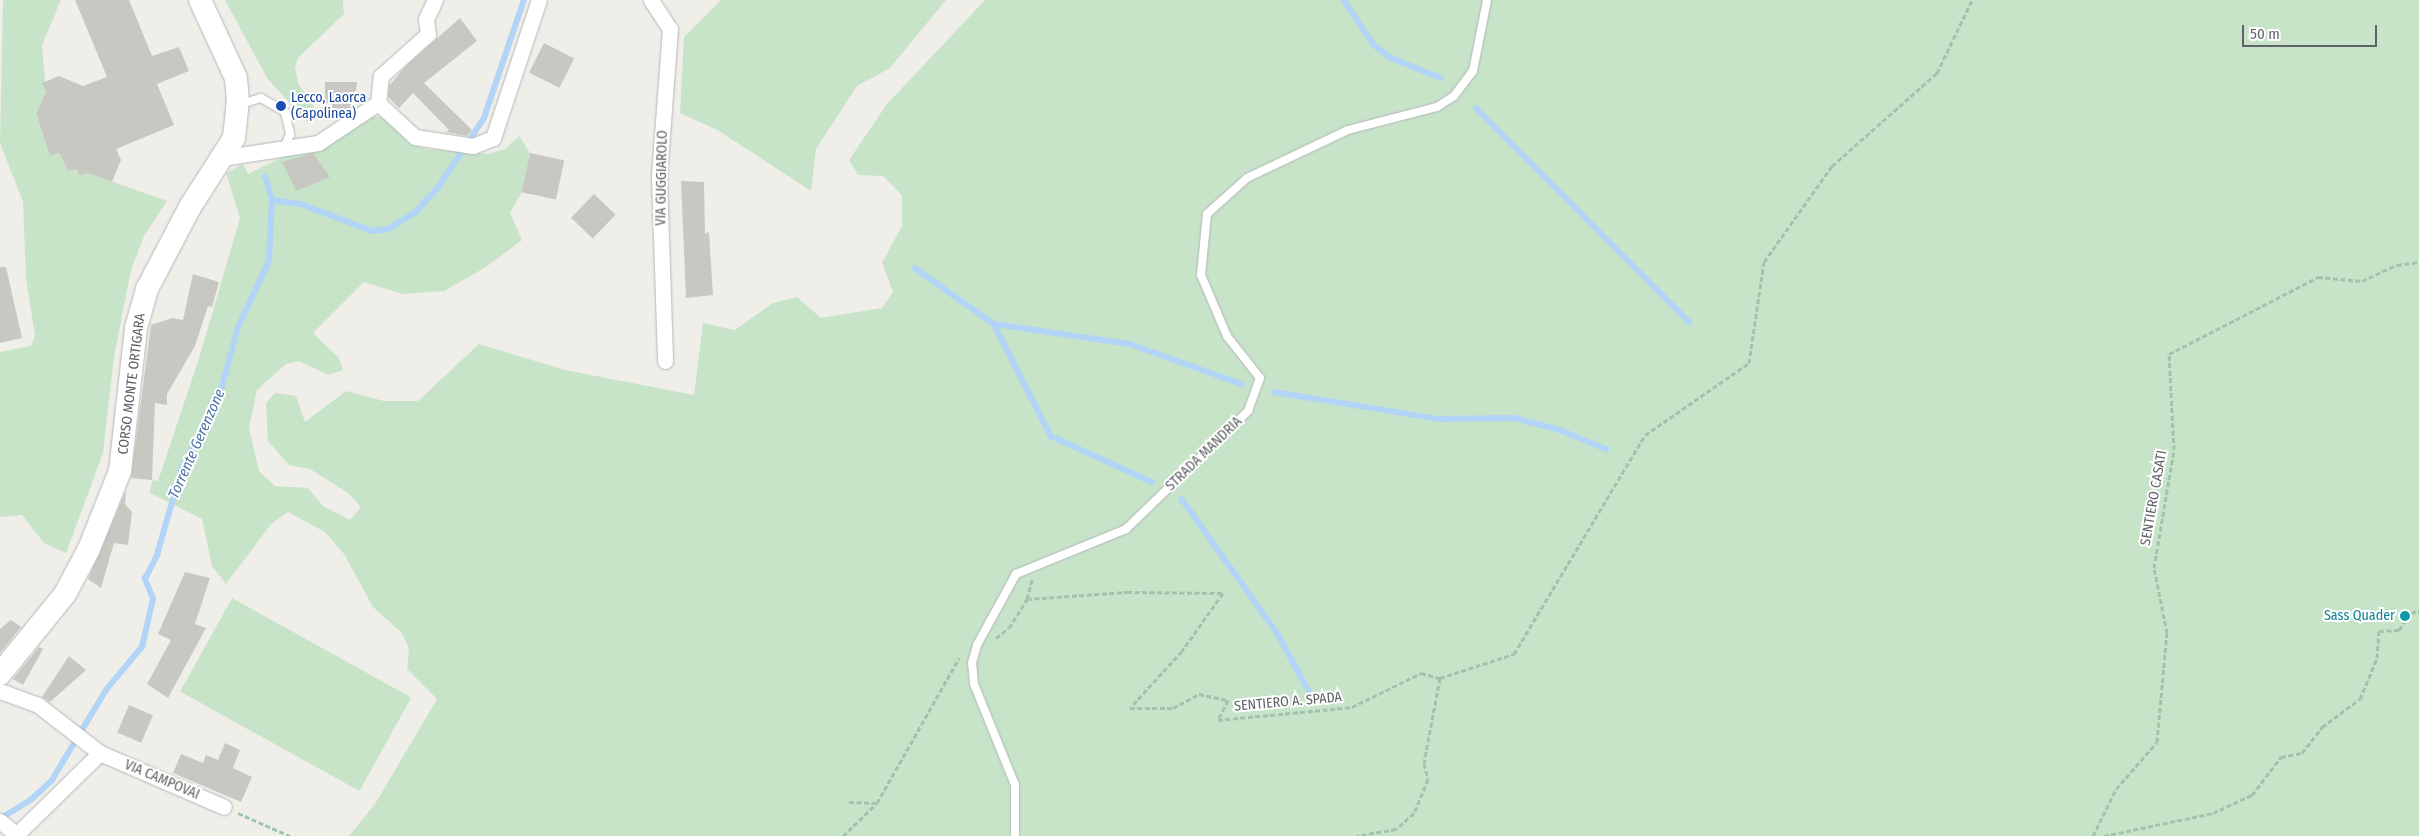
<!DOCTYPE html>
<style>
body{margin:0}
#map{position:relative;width:2419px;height:836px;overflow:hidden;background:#f0eee8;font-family:"Fira Sans Condensed",sans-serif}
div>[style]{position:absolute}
.green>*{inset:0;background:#c7e4c9;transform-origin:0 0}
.stream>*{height:5.5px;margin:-2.75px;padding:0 2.75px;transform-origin:2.75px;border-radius:2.75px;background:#b1d4f7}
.building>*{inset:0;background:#c8c8c2;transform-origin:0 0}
.path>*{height:3px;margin-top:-1.5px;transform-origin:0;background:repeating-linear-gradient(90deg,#a0c3ac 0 5px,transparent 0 7.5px)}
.roads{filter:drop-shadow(0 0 1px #b5b7bb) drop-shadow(0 0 1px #b5b7bb)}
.service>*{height:8px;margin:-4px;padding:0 4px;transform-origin:4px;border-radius:4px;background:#fff}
.minor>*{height:15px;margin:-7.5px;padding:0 7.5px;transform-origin:7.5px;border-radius:7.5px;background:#fff}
.secondary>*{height:22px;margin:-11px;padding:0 11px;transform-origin:11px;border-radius:11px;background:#fff}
.dots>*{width:14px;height:14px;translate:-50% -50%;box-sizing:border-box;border:2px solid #fff;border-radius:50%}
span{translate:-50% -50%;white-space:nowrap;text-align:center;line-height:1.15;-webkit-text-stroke:4px #fff;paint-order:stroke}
.transit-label{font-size:14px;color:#164399}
.left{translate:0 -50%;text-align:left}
.street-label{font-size:14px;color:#5f6266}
.culture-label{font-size:14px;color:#0d838f}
.right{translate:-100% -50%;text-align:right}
.water-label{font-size:15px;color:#4e74a8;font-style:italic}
.scale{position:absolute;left:2242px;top:25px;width:135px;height:22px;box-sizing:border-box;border:2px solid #5f6266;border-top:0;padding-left:6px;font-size:15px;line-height:18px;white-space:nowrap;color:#5f6266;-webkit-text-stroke:4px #fff;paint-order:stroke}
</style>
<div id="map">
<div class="green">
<i style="clip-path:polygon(3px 0,61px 0,42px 45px,46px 92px,36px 113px,50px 155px,59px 153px,68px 171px,76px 169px,80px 176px,88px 173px,167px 201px,144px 236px,131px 270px,114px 357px,103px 453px,66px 553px,44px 543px,22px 515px,0 517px,0 352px,31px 346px,35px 336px,26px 278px,23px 202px,0 143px)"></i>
<i style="clip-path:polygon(225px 0,343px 0,344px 14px,298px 58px,295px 67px,298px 83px,316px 110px,308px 123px,267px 78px)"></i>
<i style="clip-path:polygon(721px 0,946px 0,890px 68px,857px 86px,816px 149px,811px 191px,719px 131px,680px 113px,684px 37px)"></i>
<i style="clip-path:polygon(985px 0,2419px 0,2419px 836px,349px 836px,375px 804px,437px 699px,407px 669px,409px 648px,401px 632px,373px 607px,344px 554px,325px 532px,288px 512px,272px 523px,226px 584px,212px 566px,202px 519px,150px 493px,152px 480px,158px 481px,200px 355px,240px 218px,226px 173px,243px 164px,248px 174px,371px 115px,389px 120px,408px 143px,426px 149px,488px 154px,505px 149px,519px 136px,530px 153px,522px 192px,510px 213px,522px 240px,486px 267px,444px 291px,403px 294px,364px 282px,313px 333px,339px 358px,343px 370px,328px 375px,299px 361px,286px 364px,257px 390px,249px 428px,259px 471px,275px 486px,308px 488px,323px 506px,350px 520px,361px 507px,348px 493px,310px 469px,289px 465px,268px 441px,266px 403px,275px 393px,296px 396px,305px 422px,346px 391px,384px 401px,418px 401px,479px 344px,565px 370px,694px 395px,703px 323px,735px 330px,773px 303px,797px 297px,821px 318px,882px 308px,893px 292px,882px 263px,902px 226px,902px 195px,883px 176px,858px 175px,849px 160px,887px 104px)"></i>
<i style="left:232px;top:598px;width:205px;height:107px;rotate:29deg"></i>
</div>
<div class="stream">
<i style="left:1344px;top:0;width:54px;rotate:56.3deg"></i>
<i style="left:1374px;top:45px;width:21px;rotate:37deg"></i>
<i style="left:1391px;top:58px;width:54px;rotate:21.8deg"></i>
<i style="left:1476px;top:108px;width:302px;rotate:45.1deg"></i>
<i style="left:272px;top:200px;width:29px;rotate:8deg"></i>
<i style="left:301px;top:204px;width:76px;rotate:20.8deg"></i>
<i style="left:372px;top:231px;width:16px;rotate:-7deg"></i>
<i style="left:388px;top:229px;width:31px;rotate:-31deg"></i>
<i style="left:415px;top:213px;width:38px;rotate:-48deg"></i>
<i style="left:440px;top:185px;width:80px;rotate:-56.7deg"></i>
<i style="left:484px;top:118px;width:125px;rotate:-71.3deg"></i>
<i style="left:915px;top:268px;width:97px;rotate:35.3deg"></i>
<i style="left:994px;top:324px;width:137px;rotate:8.4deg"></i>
<i style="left:1130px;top:344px;width:119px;rotate:19.7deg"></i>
<i style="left:994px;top:324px;width:126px;rotate:63deg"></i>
<i style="left:1051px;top:436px;width:111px;rotate:24.5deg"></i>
<i style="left:1274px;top:392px;width:166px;rotate:9.3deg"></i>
<i style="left:1438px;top:419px;width:76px;rotate:-0.8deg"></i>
<i style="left:1514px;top:418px;width:48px;rotate:14.6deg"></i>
<i style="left:1560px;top:430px;width:50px;rotate:22.4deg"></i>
<i style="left:1182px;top:499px;width:166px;rotate:54.6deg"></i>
<i style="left:1278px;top:634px;width:69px;rotate:61.6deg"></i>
<i style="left:0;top:819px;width:39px;rotate:-32deg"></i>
<i style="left:33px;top:798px;width:26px;rotate:-43deg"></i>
<i style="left:52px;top:780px;width:105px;rotate:-59deg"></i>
<i style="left:106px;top:690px;width:56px;rotate:-50.1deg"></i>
<i style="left:142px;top:647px;width:49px;rotate:-77.1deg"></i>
<i style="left:153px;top:599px;width:22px;rotate:-112deg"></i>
<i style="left:145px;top:579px;width:27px;rotate:-63deg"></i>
<i style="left:157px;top:555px;width:91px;rotate:-74deg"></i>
<i style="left:182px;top:468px;width:79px;rotate:-62.1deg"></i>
<i style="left:219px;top:398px;width:73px;rotate:-75deg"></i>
<i style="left:238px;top:327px;width:73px;rotate:-64.8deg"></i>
<i style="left:269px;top:261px;width:61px;rotate:-87.2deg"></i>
<i style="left:272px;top:200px;width:24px;rotate:-107deg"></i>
</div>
<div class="building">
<i style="clip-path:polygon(75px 0,129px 0,152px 56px,179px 47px,189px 71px,157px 84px,174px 125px,116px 149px,121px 160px,112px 182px,88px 173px,80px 176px,76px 169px,68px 171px,59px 153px,50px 156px,36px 113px,46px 92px,42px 83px,59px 76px,83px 86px,107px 77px)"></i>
<i style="clip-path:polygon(460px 18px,477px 41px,424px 83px,472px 130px,467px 136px,446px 132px,449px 130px,413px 93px,399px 108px,388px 97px,389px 86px,406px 66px)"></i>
<i style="left:544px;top:43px;width:34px;height:33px;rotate:27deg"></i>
<i style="clip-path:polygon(325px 82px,357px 82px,354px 108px,332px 116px,332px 103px,325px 103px)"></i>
<i style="clip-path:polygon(313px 153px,330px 177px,296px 191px,282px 162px)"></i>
<i style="left:530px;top:153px;width:35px;height:40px;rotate:12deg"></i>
<i style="clip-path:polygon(681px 181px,704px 182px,705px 234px,709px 232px,713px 295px,686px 298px)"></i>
<i style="left:594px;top:194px;width:30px;height:33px;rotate:44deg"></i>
<i style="clip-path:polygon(0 267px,6px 267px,22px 338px,0 343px)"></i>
<i style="clip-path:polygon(193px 274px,219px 282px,212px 307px,208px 306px,195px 346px,167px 394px,167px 405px,155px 403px,152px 480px,131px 478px,151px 325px,172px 318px,183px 320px)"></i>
<i style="clip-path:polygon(126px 491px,125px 504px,132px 512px,128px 545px,114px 543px,101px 588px,88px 579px)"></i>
<i style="clip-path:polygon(185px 572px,210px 578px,195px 624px,206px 628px,168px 698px,147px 684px,171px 640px,158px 634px)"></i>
<i style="clip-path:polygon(11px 620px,21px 627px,0 653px,0 629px)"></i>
<i style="clip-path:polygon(39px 647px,43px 649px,23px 685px,13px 679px)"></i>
<i style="clip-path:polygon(69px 656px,86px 670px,50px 702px,42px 697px)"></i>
<i style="left:129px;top:705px;width:26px;height:30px;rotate:23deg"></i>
<i style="clip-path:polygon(225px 743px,240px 750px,233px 768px,252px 777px,241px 802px,173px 773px,181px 754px,203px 763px,206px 755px,218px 760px)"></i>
</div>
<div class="path">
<i style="left:1027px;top:599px;width:20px;rotate:-75deg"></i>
<i style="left:996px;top:638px;width:16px;rotate:-38deg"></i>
<i style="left:1009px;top:628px;width:34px;rotate:-58deg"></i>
<i style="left:1027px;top:599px;width:100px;rotate:-4deg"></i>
<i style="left:1127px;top:592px;width:96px;rotate:0.6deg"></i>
<i style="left:1223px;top:593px;width:71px;rotate:125.3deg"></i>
<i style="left:1182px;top:651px;width:77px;rotate:132.4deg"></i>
<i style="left:1130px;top:708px;width:43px"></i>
<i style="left:1173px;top:708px;width:30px;rotate:-28deg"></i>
<i style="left:1199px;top:694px;width:30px;rotate:12deg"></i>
<i style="left:1228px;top:700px;width:22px;rotate:117deg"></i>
<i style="left:1218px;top:720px;width:135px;rotate:-5.5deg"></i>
<i style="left:1352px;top:707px;width:77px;rotate:-26.2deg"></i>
<i style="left:1421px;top:673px;width:20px;rotate:15deg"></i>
<i style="left:1440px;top:678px;width:86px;rotate:100.7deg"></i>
<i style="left:1424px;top:763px;width:16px;rotate:76deg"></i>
<i style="left:1428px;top:779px;width:37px;rotate:112deg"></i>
<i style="left:1414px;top:813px;width:24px;rotate:138deg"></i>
<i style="left:1396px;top:829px;width:40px;rotate:170deg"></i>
<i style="left:1440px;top:678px;width:78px;rotate:-18deg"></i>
<i style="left:1514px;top:654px;width:255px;rotate:-59.1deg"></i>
<i style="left:1645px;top:435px;width:126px;rotate:-34.7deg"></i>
<i style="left:1749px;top:363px;width:102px;rotate:-81.6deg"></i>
<i style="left:1764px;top:262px;width:118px;rotate:-54.7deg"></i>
<i style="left:1832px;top:166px;width:140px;rotate:-41.5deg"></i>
<i style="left:1937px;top:73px;width:81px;rotate:-64.4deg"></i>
<i style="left:849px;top:802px;width:28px;rotate:2deg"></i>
<i style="left:238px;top:813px;width:57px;rotate:23.9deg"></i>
<i style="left:843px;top:836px;width:47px;rotate:-44.1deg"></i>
<i style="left:877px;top:803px;width:167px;rotate:-60.5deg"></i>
<i style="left:2093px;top:836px;width:52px;rotate:-63.9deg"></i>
<i style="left:2116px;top:789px;width:62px;rotate:-48.9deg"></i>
<i style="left:2157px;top:742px;width:109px;rotate:-84.8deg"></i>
<i style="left:2167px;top:633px;width:66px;rotate:-101.3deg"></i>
<i style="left:2154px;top:568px;width:120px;rotate:-80.4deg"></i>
<i style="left:2174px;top:450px;width:96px;rotate:-93deg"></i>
<i style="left:2169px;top:354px;width:168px;rotate:-27.3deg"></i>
<i style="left:2318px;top:277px;width:44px;rotate:5.2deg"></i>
<i style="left:2362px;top:281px;width:38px;rotate:-25deg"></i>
<i style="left:2397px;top:265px;width:22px;rotate:-8deg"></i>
<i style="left:2104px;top:836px;width:111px;rotate:-11.9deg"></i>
<i style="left:2213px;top:813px;width:43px;rotate:-24.8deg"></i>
<i style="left:2252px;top:795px;width:48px;rotate:-52.7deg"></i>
<i style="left:2281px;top:757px;width:21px;rotate:-11deg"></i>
<i style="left:2302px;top:753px;width:33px;rotate:-52deg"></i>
<i style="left:2322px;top:727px;width:47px;rotate:-36.4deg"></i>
<i style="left:2360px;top:699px;width:44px;rotate:-67.5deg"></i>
<i style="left:2377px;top:658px;width:27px;rotate:-86deg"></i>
<i style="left:2379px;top:631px;width:20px;rotate:-3deg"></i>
<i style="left:2399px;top:630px;width:21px;rotate:-55deg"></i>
<i style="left:2411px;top:613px;width:8px;rotate:-14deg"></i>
</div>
<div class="roads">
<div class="service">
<i style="left:241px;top:104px;width:21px;rotate:-17deg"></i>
<i style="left:261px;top:98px;width:28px;rotate:30deg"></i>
<i style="left:285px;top:112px;width:23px;rotate:77deg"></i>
<i style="left:290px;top:134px;width:15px;rotate:113deg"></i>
<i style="left:1015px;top:836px;width:51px;rotate:-90deg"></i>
<i style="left:1015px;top:785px;width:109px;rotate:-112.1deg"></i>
<i style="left:974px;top:684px;width:21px;rotate:-95deg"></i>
<i style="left:972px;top:663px;width:19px;rotate:-74deg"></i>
<i style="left:977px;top:645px;width:81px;rotate:-61.2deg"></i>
<i style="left:1016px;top:574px;width:119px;rotate:-22.2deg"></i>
<i style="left:1126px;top:529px;width:170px;rotate:-44deg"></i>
<i style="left:1248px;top:411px;width:35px;rotate:-70deg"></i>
<i style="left:1260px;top:378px;width:53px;rotate:-128.2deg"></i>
<i style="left:1227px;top:336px;width:66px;rotate:-113.1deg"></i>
<i style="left:1201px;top:275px;width:61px;rotate:-84.4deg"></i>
<i style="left:1207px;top:214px;width:54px;rotate:-42deg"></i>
<i style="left:1247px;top:178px;width:112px;rotate:-25.4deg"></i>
<i style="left:1348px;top:130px;width:92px;rotate:-14.5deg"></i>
<i style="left:1437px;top:107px;width:20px;rotate:-33deg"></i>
<i style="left:1454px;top:96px;width:31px;rotate:-53deg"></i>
<i style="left:1473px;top:71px;width:72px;rotate:-78.8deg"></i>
</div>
<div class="minor">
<i style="left:651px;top:0;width:35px;rotate:57deg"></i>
<i style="left:670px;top:29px;width:148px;rotate:94.3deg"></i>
<i style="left:659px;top:177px;width:184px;rotate:88.1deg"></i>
<i style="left:378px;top:103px;width:50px;rotate:42.6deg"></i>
<i style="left:415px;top:137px;width:59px;rotate:8.8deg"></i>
<i style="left:473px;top:146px;width:22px;rotate:-22deg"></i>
<i style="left:493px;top:138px;width:145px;rotate:-71.6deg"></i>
<i style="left:221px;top:158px;width:98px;rotate:-8.8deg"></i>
<i style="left:318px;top:143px;width:72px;rotate:-33.7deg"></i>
<i style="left:378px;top:103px;width:27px;rotate:-84deg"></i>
<i style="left:381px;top:76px;width:63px;rotate:-41.8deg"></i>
<i style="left:428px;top:34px;width:15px;rotate:-98deg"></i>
<i style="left:426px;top:19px;width:21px;rotate:-65deg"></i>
<i style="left:0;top:691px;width:40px;rotate:20.2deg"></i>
<i style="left:38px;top:705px;width:78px;rotate:37.7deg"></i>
<i style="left:100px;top:753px;width:135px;rotate:23.5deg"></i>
<i style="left:0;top:821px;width:23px;rotate:40deg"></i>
<i style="left:17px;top:834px;width:116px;rotate:-44.3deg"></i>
</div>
<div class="secondary">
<i style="left:0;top:674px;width:103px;rotate:-50.9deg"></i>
<i style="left:65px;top:594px;width:51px;rotate:-61.9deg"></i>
<i style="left:89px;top:549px;width:84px;rotate:-68.3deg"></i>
<i style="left:120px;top:471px;width:144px;rotate:-83.6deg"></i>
<i style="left:136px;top:328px;width:41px;rotate:-74.2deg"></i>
<i style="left:147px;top:289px;width:93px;rotate:-62.3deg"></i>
<i style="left:190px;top:207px;width:82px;rotate:-57.5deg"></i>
<i style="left:234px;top:138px;width:37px;rotate:-84deg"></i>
<i style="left:238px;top:101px;width:23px;rotate:-95deg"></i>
<i style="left:236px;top:78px;width:86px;rotate:-114.8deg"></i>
</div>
</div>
<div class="dots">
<i style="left:281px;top:106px;background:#1a4fb4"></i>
<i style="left:2405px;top:616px;background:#0f9aa8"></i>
</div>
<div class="transit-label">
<span class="left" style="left:291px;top:106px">Lecco, Laorca<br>(Capolinea)</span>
</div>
<div class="street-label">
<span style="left:662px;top:178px;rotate:-89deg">VIA GUGGIAROLO</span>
<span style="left:132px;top:384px;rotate:-83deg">CORSO MONTE ORTIGARA</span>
<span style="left:1204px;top:454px;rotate:-44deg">STRADA MANDRIA</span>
<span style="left:2154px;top:498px;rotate:-80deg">SENTIERO CASATI</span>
<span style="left:1288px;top:702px;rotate:-5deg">SENTIERO A. SPADA</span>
<span style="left:162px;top:780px;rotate:23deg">VIA CAMPOVAI</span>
</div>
<div class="culture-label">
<span class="right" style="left:2395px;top:616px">Sass Quader</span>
</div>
<div class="water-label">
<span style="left:197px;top:444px;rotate:-66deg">Torrente Gerenzone</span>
</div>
<div class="scale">50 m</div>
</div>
